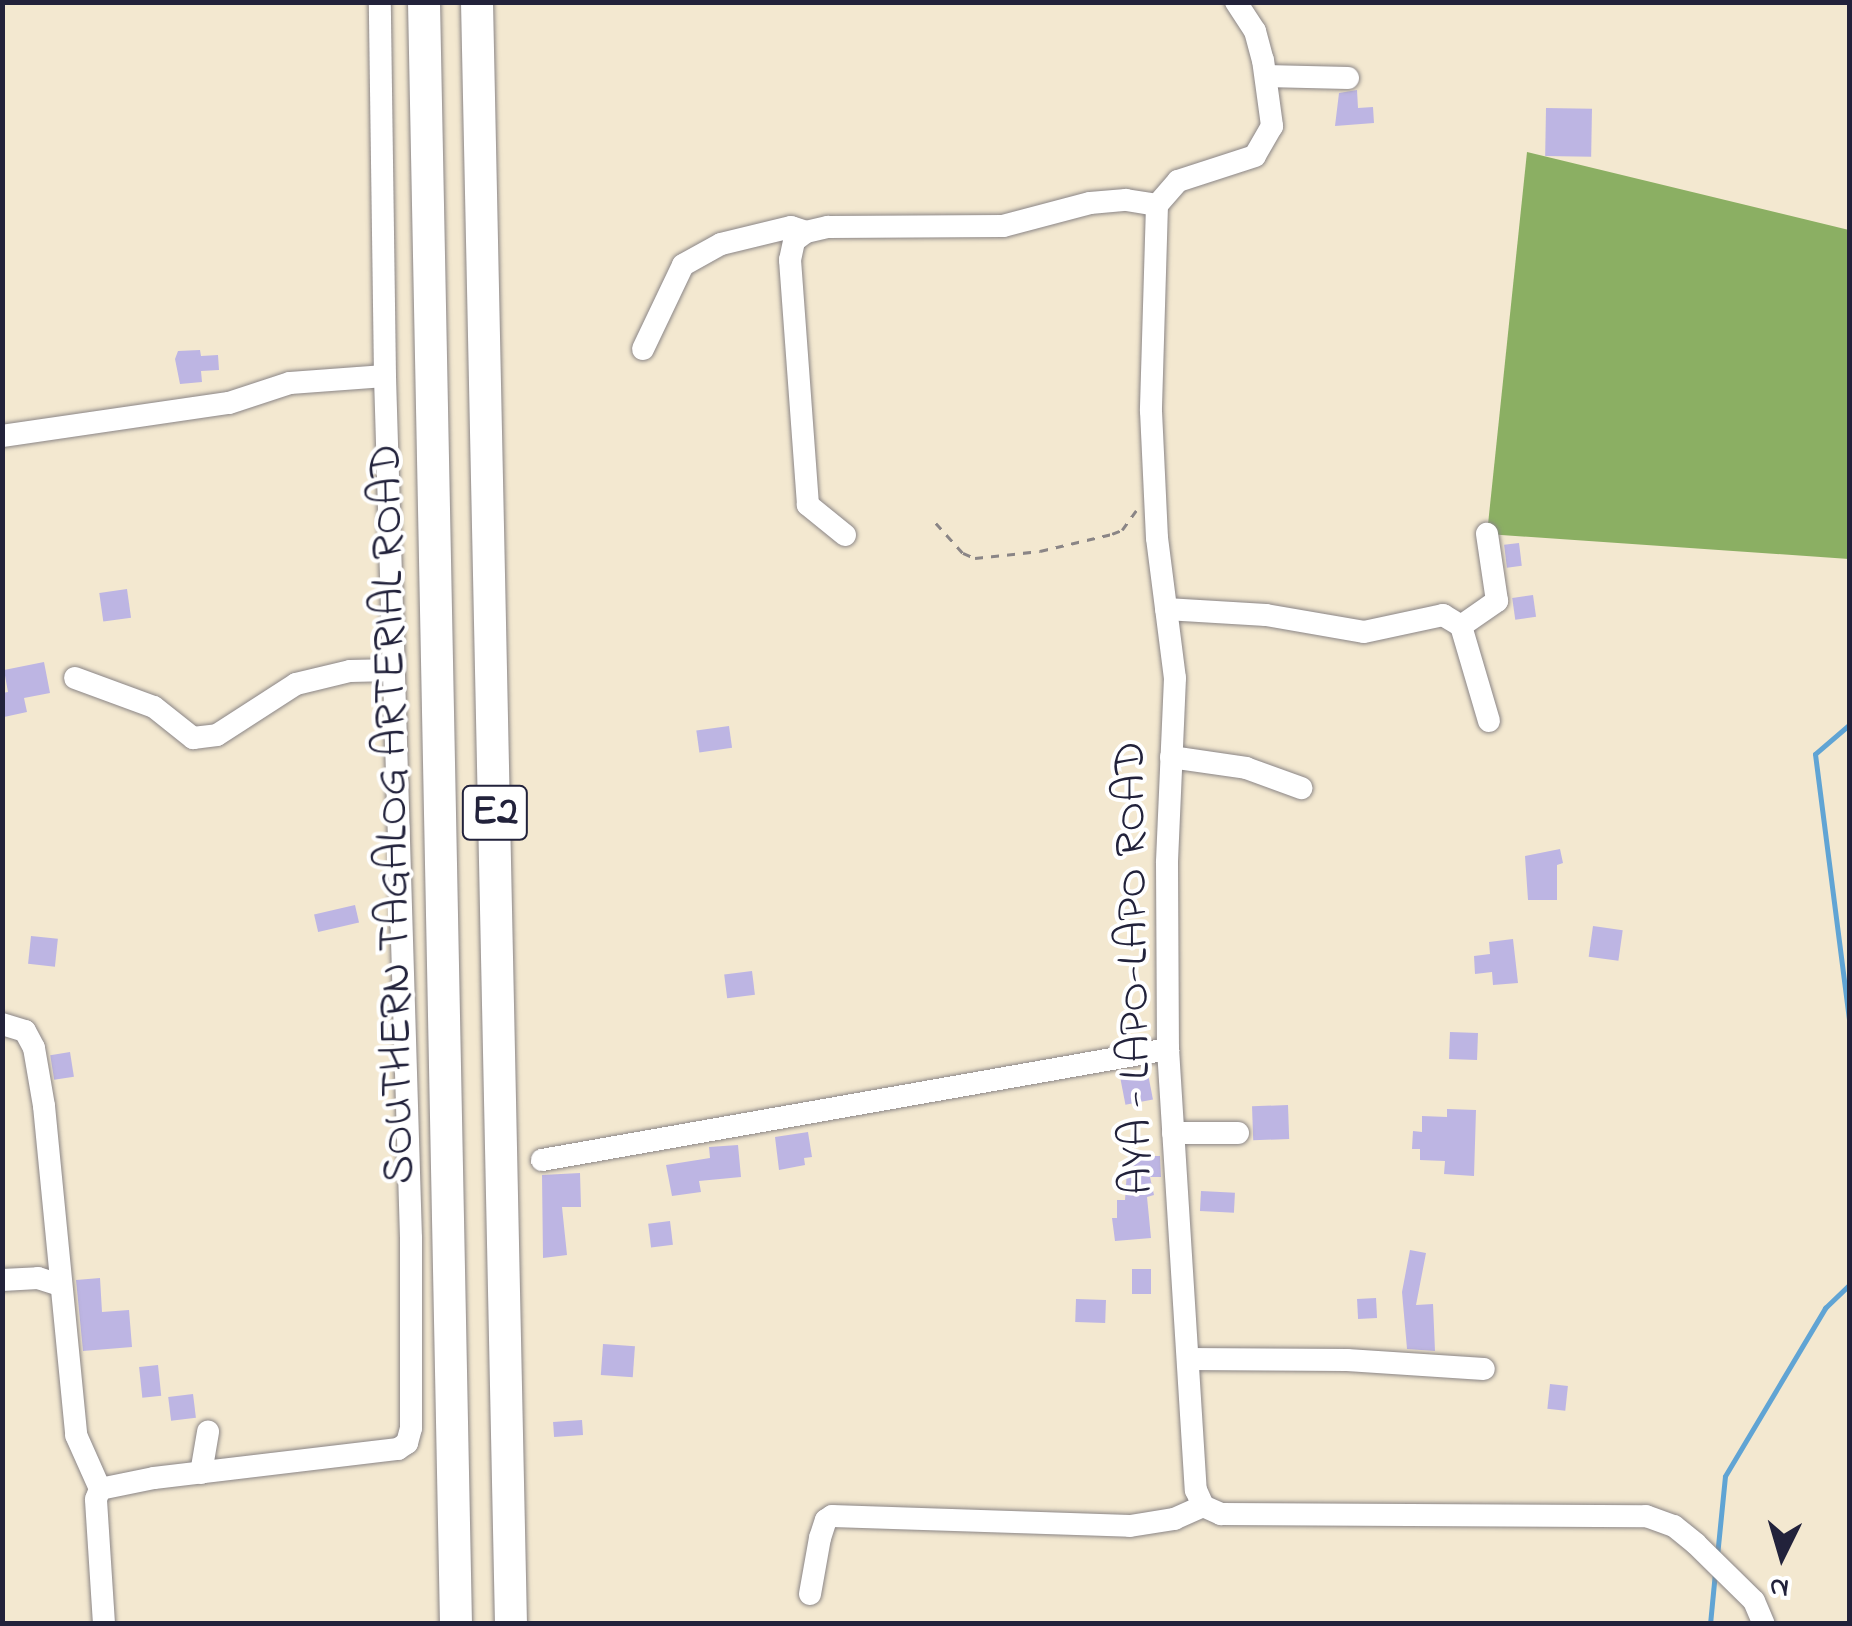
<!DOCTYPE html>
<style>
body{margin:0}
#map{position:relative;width:1852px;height:1626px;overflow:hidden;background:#f3e8d0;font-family:"Indie Flower",sans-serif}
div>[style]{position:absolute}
.forest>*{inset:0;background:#8baf63}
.stream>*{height:5px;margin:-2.5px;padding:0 2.5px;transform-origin:2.5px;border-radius:2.5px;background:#60a4d4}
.building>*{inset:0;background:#bdb5e3;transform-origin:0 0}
.path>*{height:2.5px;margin-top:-1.25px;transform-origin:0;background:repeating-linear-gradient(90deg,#8a8586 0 8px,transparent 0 16px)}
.roads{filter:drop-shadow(0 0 2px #8a8586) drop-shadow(0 0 2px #8a8586)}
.minor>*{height:22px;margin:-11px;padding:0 11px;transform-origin:11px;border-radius:11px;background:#fff}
.highway>*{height:32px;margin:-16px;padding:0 16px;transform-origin:16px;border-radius:16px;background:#fff}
span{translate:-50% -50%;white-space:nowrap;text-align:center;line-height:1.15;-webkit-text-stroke:8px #fff;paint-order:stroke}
.shield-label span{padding:2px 8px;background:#fff;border:2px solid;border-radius:8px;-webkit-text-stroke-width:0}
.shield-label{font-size:42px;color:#22223b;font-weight:700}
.street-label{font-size:45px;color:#22223b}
.frame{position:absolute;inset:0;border:5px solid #22223b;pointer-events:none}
.north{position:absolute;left:1732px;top:1506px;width:100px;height:100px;-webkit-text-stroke:8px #fff;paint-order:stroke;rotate:185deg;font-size:28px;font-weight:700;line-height:40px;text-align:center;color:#22223b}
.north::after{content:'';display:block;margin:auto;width:35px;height:45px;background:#22223b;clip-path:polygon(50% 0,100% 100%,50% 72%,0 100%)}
</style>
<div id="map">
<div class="forest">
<i style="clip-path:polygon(1527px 152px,1849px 230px,1849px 559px,1487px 534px)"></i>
</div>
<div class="stream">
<i style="left:1850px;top:724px;width:46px;rotate:139.4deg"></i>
<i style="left:1815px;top:754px;width:276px;rotate:82.7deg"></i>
<i style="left:1717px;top:1556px;width:80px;rotate:-84.3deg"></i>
<i style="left:1725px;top:1476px;width:196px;rotate:-59.2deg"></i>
<i style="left:1825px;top:1308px;width:35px;rotate:-44deg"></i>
<i style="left:1710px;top:1624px;width:52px;rotate:-84.5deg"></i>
</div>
<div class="building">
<i style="clip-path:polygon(1357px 90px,1358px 108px,1373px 107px,1374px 123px,1335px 126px,1339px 93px)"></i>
<i style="left:1546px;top:108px;width:46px;height:48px;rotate:1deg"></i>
<i style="clip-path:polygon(200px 350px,201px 356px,218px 355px,219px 370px,201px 371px,202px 382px,180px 384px,175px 359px,178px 351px)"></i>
<i style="left:1519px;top:543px;width:23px;height:15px;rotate:83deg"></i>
<i style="left:127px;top:589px;width:29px;height:28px;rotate:82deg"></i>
<i style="left:1533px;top:595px;width:22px;height:21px;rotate:82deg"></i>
<i style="clip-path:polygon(44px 662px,50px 693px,24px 698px,27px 712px,4px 717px,2px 693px,8px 692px,4px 670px)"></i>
<i style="left:729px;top:726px;width:22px;height:33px;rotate:82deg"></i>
<i style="clip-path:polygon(1560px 849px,1563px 863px,1557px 865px,1557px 900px,1528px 900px,1525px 856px)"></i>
<i style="left:355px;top:905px;width:18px;height:42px;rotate:77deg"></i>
<i style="left:1593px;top:926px;width:30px;height:31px;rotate:8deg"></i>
<i style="left:31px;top:936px;width:27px;height:28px;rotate:6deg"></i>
<i style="clip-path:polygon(1513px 939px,1518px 983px,1493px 985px,1492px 972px,1475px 974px,1474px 956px,1490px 954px,1489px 942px)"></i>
<i style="left:752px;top:971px;width:24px;height:28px;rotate:83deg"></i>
<i style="left:1450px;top:1032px;width:28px;height:27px;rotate:2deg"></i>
<i style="left:70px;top:1052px;width:25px;height:20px;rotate:81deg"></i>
<i style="left:1148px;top:1074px;width:26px;height:28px;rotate:79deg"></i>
<i style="left:1288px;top:1105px;width:34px;height:36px;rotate:88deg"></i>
<i style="clip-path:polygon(1447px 1109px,1476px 1110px,1474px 1176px,1444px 1174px,1445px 1161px,1420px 1160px,1420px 1149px,1412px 1149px,1413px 1131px,1422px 1132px,1422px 1116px,1447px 1117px)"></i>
<i style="clip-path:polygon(808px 1132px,812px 1157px,804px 1158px,805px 1165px,779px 1170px,775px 1137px)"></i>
<i style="clip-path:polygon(738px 1145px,741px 1177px,699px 1181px,701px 1192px,672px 1196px,666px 1165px,710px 1158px,709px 1147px)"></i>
<i style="clip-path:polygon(1128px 1156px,1160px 1156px,1161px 1177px,1150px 1177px,1154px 1195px,1147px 1197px,1151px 1238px,1115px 1241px,1112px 1218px,1117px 1218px,1117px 1200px,1125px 1200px)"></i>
<i style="clip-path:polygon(580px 1173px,581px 1207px,562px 1207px,567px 1255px,543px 1258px,542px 1175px)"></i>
<i style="left:1201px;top:1191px;width:34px;height:20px;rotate:3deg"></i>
<i style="left:670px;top:1221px;width:24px;height:22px;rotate:83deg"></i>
<i style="clip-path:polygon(1410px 1250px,1426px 1253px,1416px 1305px,1433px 1304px,1435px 1351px,1407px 1349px,1402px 1292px)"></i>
<i style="left:1132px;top:1269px;width:19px;height:25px"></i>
<i style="clip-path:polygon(100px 1278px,102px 1312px,129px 1310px,132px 1347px,83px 1351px,76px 1280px)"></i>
<i style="left:1376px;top:1298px;width:20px;height:19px;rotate:87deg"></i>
<i style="left:1076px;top:1299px;width:30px;height:23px;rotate:2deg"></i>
<i style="left:603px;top:1344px;width:32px;height:31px;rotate:4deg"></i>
<i style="left:158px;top:1365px;width:31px;height:19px;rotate:84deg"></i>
<i style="left:1550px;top:1384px;width:18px;height:25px;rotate:6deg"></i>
<i style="left:193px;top:1394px;width:24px;height:25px;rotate:83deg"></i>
<i style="left:582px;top:1420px;width:15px;height:29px;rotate:86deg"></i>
</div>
<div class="path">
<i style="left:936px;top:523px;width:40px;rotate:48deg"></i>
<i style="left:963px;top:553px;width:13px;rotate:23deg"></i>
<i style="left:975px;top:558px;width:65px;rotate:-6.1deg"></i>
<i style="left:1040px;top:551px;width:74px;rotate:-13.3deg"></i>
<i style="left:1112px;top:534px;width:11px;rotate:-22deg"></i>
<i style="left:1122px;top:530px;width:24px;rotate:-54deg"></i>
</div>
<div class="roads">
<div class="minor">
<i style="left:1236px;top:2px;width:35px;rotate:57deg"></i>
<i style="left:1255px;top:31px;width:30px;rotate:75deg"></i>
<i style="left:1263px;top:60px;width:67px;rotate:82.2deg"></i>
<i style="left:1272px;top:126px;width:34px;rotate:120deg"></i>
<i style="left:1255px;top:156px;width:81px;rotate:162deg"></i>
<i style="left:1178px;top:181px;width:32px;rotate:131deg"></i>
<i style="left:1157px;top:205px;width:206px;rotate:91.7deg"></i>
<i style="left:1151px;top:411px;width:127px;rotate:87.3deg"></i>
<i style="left:1157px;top:538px;width:141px;rotate:82.7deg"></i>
<i style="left:1175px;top:678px;width:185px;rotate:92.5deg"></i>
<i style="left:1167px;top:863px;width:186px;rotate:89.7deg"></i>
<i style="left:1168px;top:1049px;width:442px;rotate:86.4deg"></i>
<i style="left:1196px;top:1490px;width:17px;rotate:66deg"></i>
<i style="left:1203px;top:1506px;width:20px;rotate:24deg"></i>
<i style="left:1221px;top:1514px;width:425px;rotate:0.3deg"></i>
<i style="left:1646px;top:1516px;width:30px;rotate:20deg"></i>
<i style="left:1674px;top:1526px;width:28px;rotate:39deg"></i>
<i style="left:1696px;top:1544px;width:81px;rotate:44.5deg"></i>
<i style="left:1754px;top:1601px;width:25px;rotate:67deg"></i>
<i style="left:1266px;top:76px;width:82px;rotate:1.4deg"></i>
<i style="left:643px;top:349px;width:93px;rotate:-64.5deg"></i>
<i style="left:683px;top:265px;width:43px;rotate:-28.9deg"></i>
<i style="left:721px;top:244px;width:72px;rotate:-13.7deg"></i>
<i style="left:791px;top:227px;width:16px;rotate:18deg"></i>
<i style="left:2px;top:436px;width:229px;rotate:-8.3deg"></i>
<i style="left:229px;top:403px;width:64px;rotate:-18.2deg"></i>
<i style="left:290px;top:383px;width:95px;rotate:-4.2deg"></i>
<i style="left:845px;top:535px;width:48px;rotate:-141deg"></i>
<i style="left:808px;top:505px;width:246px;rotate:-94.2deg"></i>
<i style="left:790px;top:260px;width:19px;rotate:-78deg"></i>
<i style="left:794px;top:241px;width:15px;rotate:-37deg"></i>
<i style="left:806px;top:232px;width:23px;rotate:-13deg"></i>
<i style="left:828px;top:227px;width:175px;rotate:-0.3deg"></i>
<i style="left:1003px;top:226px;width:90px;rotate:-14.8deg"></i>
<i style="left:1090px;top:203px;width:36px;rotate:-5deg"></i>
<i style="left:1126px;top:200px;width:31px;rotate:9deg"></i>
<i style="left:1166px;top:609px;width:100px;rotate:3.4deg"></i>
<i style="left:1266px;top:615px;width:99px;rotate:9.8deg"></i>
<i style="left:1364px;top:632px;width:81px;rotate:-12.1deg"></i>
<i style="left:1443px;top:615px;width:21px;rotate:31deg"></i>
<i style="left:1461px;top:626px;width:99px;rotate:73.6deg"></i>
<i style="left:1461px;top:626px;width:44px;rotate:-34.8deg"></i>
<i style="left:1497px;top:601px;width:68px;rotate:-98.5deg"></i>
<i style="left:75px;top:678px;width:84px;rotate:20.2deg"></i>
<i style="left:154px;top:707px;width:50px;rotate:38.5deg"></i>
<i style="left:193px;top:738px;width:24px;rotate:-7deg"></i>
<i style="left:217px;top:735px;width:94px;rotate:-32.8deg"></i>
<i style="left:296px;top:684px;width:56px;rotate:-13.5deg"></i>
<i style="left:350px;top:671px;width:43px;rotate:-1.3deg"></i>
<i style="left:1171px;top:757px;width:76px;rotate:8.3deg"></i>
<i style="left:1246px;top:768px;width:59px;rotate:20deg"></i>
<i style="left:2px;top:1024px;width:24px;rotate:17deg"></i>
<i style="left:25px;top:1031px;width:19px;rotate:62deg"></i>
<i style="left:34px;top:1048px;width:59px;rotate:80.2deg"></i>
<i style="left:44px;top:1106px;width:331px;rotate:84.4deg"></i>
<i style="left:76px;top:1435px;width:59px;rotate:66deg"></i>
<i style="left:1173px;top:1133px;width:65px"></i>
<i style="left:542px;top:1160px;width:636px;rotate:-10.05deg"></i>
<i style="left:2px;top:1280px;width:36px;rotate:-3deg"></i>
<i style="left:38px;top:1278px;width:23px;rotate:18deg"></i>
<i style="left:1188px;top:1359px;width:159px;rotate:0.4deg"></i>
<i style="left:1347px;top:1360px;width:137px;rotate:3.8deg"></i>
<i style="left:201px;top:1473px;width:42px;rotate:-80.3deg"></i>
<i style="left:810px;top:1594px;width:57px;rotate:-79.9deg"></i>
<i style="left:820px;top:1538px;width:19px;rotate:-72deg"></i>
<i style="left:826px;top:1520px;width:7px;rotate:-34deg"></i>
<i style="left:832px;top:1516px;width:298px;rotate:1.9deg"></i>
<i style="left:1130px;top:1526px;width:45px;rotate:-9deg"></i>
<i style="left:1174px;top:1519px;width:32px;rotate:-24deg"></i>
<i style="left:104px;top:1624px;width:125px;rotate:-93.7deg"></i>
<i style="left:96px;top:1499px;width:11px;rotate:-68deg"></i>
<i style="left:100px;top:1489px;width:55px;rotate:-11.5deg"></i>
<i style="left:154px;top:1478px;width:246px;rotate:-6.8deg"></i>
<i style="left:398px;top:1449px;width:11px;rotate:-34deg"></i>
<i style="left:407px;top:1443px;width:16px;rotate:-75deg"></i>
<i style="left:411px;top:1428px;width:190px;rotate:-90deg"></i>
<i style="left:411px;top:1238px;width:862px;rotate:-91.73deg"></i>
<i style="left:385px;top:376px;width:374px;rotate:-90.8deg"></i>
</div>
<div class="highway">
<i style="left:424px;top:2px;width:1622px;rotate:88.87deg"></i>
<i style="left:477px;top:2px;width:1622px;rotate:88.8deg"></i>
</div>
</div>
<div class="shield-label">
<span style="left:495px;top:813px">E2</span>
</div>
<div class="street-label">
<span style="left:395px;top:814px;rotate:-91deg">SOUTHERN TAGALOG ARTERIAL ROAD</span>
<span style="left:1136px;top:968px;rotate:-91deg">AYA - LAPO-LAPO ROAD</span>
</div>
<div class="frame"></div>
<div class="north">N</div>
</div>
